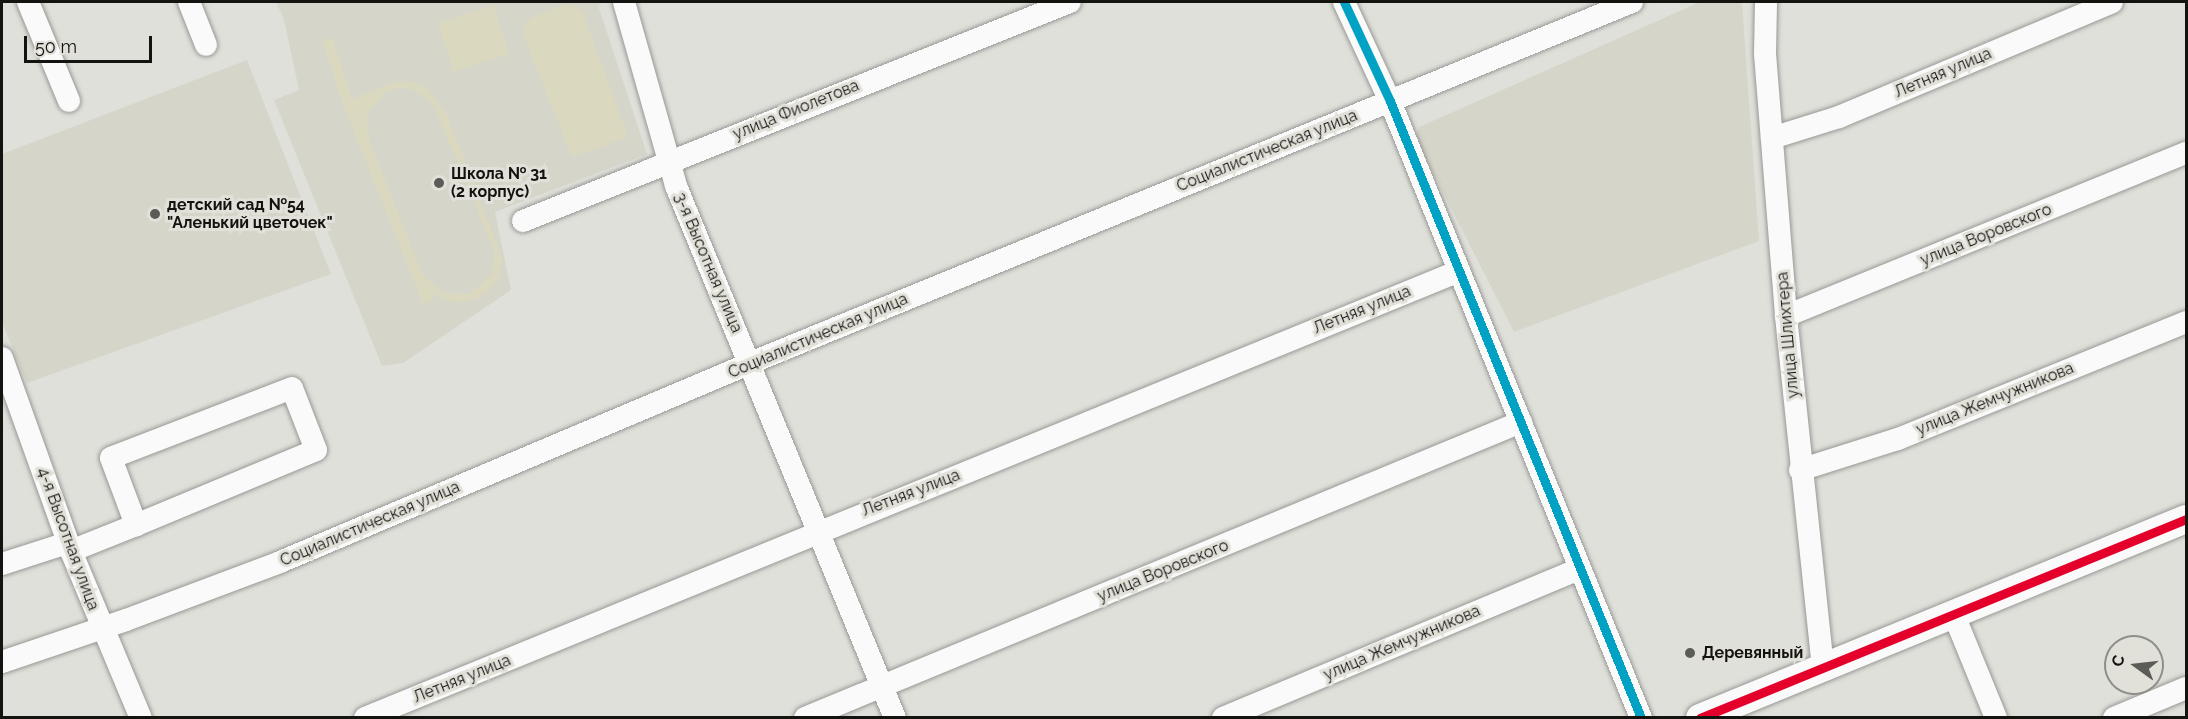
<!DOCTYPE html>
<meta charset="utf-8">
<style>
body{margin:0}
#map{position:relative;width:2188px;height:719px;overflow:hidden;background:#e0e0db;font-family:Raleway,sans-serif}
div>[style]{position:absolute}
.built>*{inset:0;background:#d6d5ca}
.green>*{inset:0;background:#dad8be;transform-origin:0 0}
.roads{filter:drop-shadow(0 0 2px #989895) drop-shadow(0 0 2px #989895)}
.minor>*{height:22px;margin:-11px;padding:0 11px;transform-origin:11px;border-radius:11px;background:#fafafa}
.major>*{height:28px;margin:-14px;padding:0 14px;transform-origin:14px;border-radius:14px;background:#fafafa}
.bus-1>*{height:9px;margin:-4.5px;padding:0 4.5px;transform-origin:4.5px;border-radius:4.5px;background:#01a2c4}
.bus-2>*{height:9px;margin:-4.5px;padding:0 4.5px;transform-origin:4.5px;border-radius:4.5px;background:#e4002b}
.dots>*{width:16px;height:16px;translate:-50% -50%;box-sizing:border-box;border:3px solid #e2e1d9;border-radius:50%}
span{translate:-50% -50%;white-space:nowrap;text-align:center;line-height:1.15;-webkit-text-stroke:6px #e2e1d9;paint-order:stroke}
.street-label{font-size:16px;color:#131310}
.poi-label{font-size:16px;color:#131310;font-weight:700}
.left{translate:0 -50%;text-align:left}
.frame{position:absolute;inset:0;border:3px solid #131310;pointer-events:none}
.north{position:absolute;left:2104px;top:635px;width:60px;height:60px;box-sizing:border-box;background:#e2e1d9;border:2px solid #8f8f89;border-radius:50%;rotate:285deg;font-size:16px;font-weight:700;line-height:24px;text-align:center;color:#131310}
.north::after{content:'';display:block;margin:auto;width:21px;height:27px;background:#5b5b57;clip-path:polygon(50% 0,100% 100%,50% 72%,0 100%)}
.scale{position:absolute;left:24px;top:36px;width:128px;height:27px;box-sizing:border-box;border:3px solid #131310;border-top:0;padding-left:8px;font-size:18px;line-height:21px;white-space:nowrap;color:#131310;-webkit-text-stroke:4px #e2e1d9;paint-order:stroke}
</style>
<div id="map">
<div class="built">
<i style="clip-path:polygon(276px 2px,601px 2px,599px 8px,647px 154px,495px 212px,511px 290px,403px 363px,382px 366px,274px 100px,299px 90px,284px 20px)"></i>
<i style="clip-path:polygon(1700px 2px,1742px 2px,1759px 241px,1514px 332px,1415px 137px,1419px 127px)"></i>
<i style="clip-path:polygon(247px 60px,331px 274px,27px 383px,2px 322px,2px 154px)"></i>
</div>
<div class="green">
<i style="clip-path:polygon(567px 4px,582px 10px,628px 137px,572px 157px,523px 35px,523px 25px,532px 17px)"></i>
<i style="left:494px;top:5px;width:51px;height:59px;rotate:72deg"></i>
<i style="clip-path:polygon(evenodd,332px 37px,352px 99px,398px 81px,414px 82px,428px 89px,447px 115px,503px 260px,499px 277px,488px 291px,473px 300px,457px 303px,431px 294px,433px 300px,423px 304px,342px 102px,322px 41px,332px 37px,399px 88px,412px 89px,433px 104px,494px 250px,492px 274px,470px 294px,443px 293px,423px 275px,370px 142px,367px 120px,370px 109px,387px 92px,399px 88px)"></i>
</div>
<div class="roads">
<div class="minor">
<i style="left:28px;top:2px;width:107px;rotate:67.5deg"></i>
<i style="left:189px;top:2px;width:46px;rotate:68.4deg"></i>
<i style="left:624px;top:2px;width:191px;rotate:74.2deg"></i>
<i style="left:676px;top:186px;width:575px;rotate:67.63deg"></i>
<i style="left:1344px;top:2px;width:109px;rotate:65.1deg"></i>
<i style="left:1390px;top:101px;width:666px;rotate:67.86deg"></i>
<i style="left:1766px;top:2px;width:52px;rotate:91.1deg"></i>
<i style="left:1765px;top:54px;width:263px;rotate:85.4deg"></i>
<i style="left:1786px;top:316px;width:354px;rotate:84deg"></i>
<i style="left:1772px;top:138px;width:70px;rotate:-17.4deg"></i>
<i style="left:1839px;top:117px;width:296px;rotate:-22.8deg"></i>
<i style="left:523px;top:221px;width:589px;rotate:-21.82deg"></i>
<i style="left:1786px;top:316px;width:432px;rotate:-22.2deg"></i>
<i style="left:2px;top:358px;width:205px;rotate:70.3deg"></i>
<i style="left:71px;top:551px;width:181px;rotate:67.3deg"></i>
<i style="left:1800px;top:470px;width:103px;rotate:-17.6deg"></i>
<i style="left:1898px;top:439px;width:311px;rotate:-22.1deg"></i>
<i style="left:71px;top:551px;width:70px;rotate:-21.8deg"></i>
<i style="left:136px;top:525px;width:195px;rotate:-22.6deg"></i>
<i style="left:316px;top:450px;width:66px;rotate:-111.2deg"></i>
<i style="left:292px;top:388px;width:194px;rotate:158.9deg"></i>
<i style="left:111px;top:458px;width:72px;rotate:69.5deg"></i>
<i style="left:2px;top:564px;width:68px;rotate:-17.9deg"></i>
<i style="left:1954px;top:615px;width:111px;rotate:67.8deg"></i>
<i style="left:2px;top:662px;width:131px;rotate:-18.7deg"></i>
<i style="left:126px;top:620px;width:165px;rotate:-20.6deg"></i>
<i style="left:280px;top:562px;width:527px;rotate:-22.91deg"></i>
<i style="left:765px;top:357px;width:937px;rotate:-22.27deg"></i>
<i style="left:365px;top:718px;width:1182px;rotate:-22.22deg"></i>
<i style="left:805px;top:718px;width:775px;rotate:-22.46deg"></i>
<i style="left:1223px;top:718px;width:387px;rotate:-22.7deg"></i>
<i style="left:2114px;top:718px;width:78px;rotate:-22.6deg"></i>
</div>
<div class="major">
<i style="left:1700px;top:718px;width:525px;rotate:-22.27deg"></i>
</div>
</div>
<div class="bus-1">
<i style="left:1344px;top:2px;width:109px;rotate:65.1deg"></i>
<i style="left:1390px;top:101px;width:666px;rotate:67.86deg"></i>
</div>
<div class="bus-2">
<i style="left:1700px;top:718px;width:525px;rotate:-22.27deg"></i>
</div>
<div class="dots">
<i style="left:439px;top:183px;background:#5b5b57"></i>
<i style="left:155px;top:214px;background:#5b5b57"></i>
<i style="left:1690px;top:653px;background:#5b5b57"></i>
</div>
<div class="street-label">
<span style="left:1943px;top:73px;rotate:-23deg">Летняя улица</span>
<span style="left:796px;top:110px;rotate:-22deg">улица Фиолетова</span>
<span style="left:1267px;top:151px;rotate:-22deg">Социалистическая улица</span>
<span style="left:1986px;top:235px;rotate:-22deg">улица Воровского</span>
<span style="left:708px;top:263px;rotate:67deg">3-я Высотная улица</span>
<span style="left:1362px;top:310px;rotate:-22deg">Летняя улица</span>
<span style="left:1788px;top:335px;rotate:-95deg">улица Шлихтера</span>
<span style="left:818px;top:336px;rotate:-23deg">Социалистическая улица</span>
<span style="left:1995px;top:399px;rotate:-22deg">улица Жемчужникова</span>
<span style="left:911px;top:493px;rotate:-21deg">Летняя улица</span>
<span style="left:370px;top:524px;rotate:-23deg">Социалистическая улица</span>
<span style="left:68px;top:539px;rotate:70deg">4-я Высотная улица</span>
<span style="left:1163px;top:571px;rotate:-22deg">улица Воровского</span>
<span style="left:1402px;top:643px;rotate:-23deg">улица Жемчужникова</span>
<span style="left:462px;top:679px;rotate:-22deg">Летняя улица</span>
</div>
<div class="poi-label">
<span class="left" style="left:451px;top:183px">Школа № 31<br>(2 корпус)</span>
<span class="left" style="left:167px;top:214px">детский сад №54<br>"Аленький цветочек"</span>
<span class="left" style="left:1702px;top:653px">Деревянный</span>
</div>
<div class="frame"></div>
<div class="north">С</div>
<div class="scale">50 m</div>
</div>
